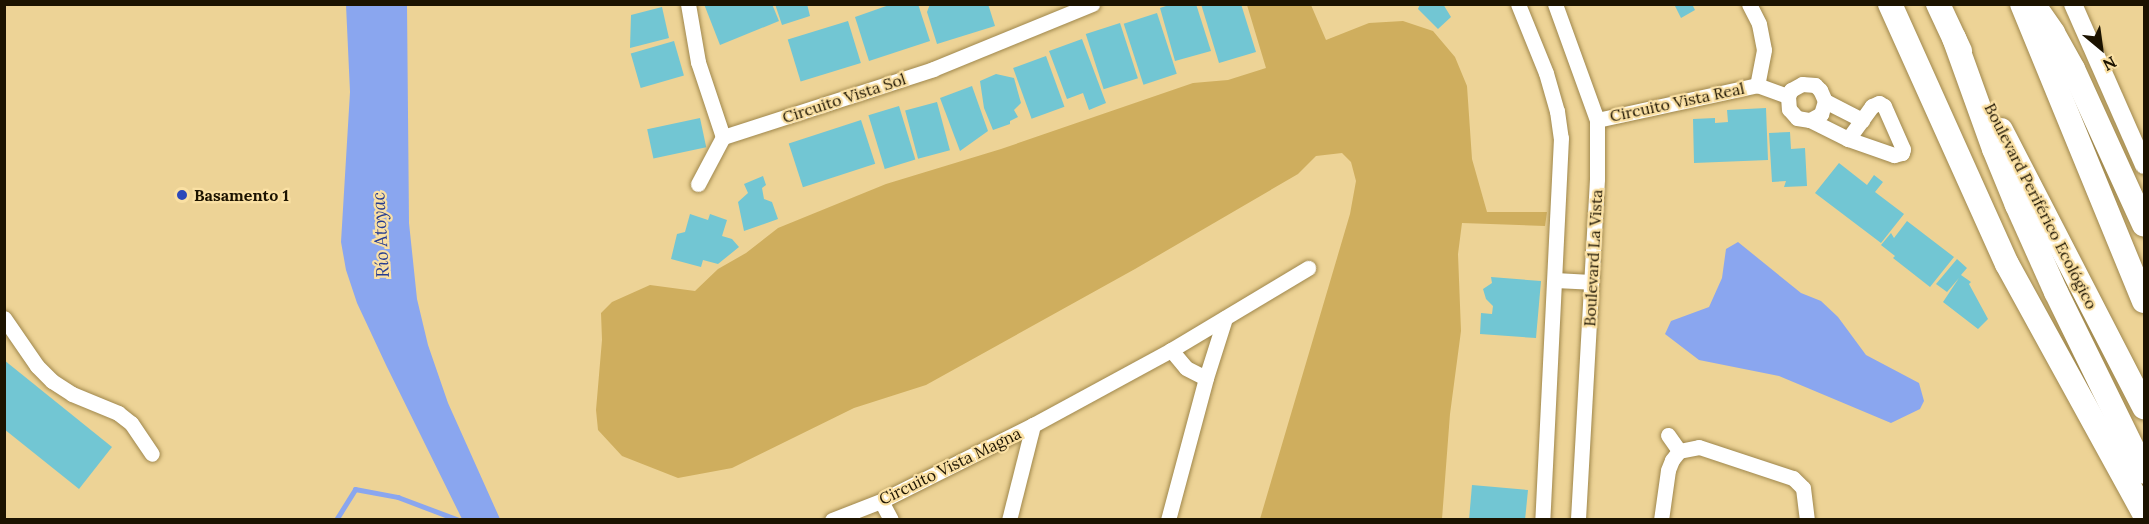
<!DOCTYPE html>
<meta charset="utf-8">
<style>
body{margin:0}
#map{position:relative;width:2149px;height:524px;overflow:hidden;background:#edd396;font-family:Lora,serif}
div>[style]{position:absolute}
.green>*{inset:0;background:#cfae5e}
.water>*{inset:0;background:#8aa6ef}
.stream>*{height:4.5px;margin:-2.25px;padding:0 2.25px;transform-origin:2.25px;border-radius:2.25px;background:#8aa6ef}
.building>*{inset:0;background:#72c6d3;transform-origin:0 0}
.roads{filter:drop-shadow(0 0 2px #9f874c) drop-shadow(0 0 2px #9f874c)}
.minor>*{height:15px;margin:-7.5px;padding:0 7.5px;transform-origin:7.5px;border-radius:7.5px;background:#fff}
.tertiary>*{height:18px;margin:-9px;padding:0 9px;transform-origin:9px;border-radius:9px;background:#fff}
.trunk>*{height:24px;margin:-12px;padding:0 12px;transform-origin:12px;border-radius:12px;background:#fff}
.dots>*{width:16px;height:16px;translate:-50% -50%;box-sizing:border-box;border:3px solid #fae0a3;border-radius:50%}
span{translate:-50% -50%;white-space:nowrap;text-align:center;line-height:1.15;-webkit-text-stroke:4.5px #fae0a3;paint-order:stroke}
.street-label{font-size:16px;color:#1c1300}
.poi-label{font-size:16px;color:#1c1300;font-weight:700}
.left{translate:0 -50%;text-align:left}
.water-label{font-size:18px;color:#253b90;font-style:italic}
.frame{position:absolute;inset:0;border:6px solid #1c1300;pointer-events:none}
.north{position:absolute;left:2071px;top:18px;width:60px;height:60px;-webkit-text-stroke:4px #fae0a3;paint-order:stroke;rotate:151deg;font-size:16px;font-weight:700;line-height:24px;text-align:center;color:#1c1300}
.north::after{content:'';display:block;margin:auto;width:21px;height:27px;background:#1c1300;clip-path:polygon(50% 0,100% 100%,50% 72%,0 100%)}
</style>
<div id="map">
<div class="green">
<i style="clip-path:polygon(1247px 5px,1311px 5px,1326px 40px,1369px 23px,1403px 21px,1433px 31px,1455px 57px,1467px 86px,1472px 159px,1487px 212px,1547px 212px,1545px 226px,1462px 223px,1458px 254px,1461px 331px,1450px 414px,1442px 519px,1260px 519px,1350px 214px,1356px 181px,1351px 162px,1342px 153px,1316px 156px,1298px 174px,1135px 269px,926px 385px,854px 408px,732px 468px,678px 478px,622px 456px,598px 430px,596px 410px,602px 340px,601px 313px,612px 302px,650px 285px,695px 291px,718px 269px,746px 253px,778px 228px,886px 184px,1001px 149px,1193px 83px,1228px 80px,1266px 68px)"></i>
</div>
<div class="water">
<i style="clip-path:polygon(346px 5px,407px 5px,409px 223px,417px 299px,428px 345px,448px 403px,500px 519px,462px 519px,386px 365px,357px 303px,346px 270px,341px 242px,350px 92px)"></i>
<i style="clip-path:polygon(1738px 242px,1801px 293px,1821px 301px,1838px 317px,1866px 355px,1919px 383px,1924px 401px,1920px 409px,1891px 423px,1779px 376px,1699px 360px,1665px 334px,1671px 321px,1709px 307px,1722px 278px,1726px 249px)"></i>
</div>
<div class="stream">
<i style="left:336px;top:520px;width:36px;rotate:-58deg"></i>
<i style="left:355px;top:489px;width:44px;rotate:10.5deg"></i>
<i style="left:398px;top:497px;width:65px;rotate:20.7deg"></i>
</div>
<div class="building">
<i style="clip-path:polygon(704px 4px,772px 4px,779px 21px,720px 45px)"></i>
<i style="clip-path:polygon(775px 4px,807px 4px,810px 16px,782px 25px)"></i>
<i style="clip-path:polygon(892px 4px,918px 4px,930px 41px,869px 61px,855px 17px)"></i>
<i style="clip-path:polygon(930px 4px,988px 4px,995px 26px,937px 44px,927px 12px)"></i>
<i style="clip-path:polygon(1172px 4px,1196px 4px,1211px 51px,1175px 61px,1160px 8px)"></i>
<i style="clip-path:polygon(1201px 4px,1241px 4px,1256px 52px,1219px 63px)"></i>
<i style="clip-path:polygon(1420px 4px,1443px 4px,1451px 17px,1438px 29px,1418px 9px)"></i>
<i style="clip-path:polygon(1674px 4px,1692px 4px,1695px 10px,1681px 18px)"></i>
<i style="clip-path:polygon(662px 7px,669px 38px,630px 48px,631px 15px)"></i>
<i style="left:1157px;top:13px;width:64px;height:35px;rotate:72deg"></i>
<i style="left:848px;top:21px;width:44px;height:63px;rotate:73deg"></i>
<i style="left:1120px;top:23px;width:58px;height:36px;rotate:72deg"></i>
<i style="clip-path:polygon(1082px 39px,1106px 103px,1089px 110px,1083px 93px,1067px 99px,1049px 51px)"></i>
<i style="left:674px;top:41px;width:36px;height:45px;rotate:74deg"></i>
<i style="left:1046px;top:56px;width:54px;height:35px;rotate:70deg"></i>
<i style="clip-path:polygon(996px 74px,1014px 78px,1021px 103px,1014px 110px,1018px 117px,1010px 121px,1010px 124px,993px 130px,984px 108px,980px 81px)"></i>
<i style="clip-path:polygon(972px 86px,988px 131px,960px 151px,940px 98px)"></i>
<i style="left:937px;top:102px;width:50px;height:33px;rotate:75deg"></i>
<i style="left:899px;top:106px;width:56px;height:32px;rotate:73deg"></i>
<i style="clip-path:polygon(1766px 108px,1768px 160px,1694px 163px,1693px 119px,1715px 118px,1715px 123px,1728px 122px,1727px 110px)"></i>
<i style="left:700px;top:118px;width:30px;height:54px;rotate:78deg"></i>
<i style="left:861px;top:120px;width:46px;height:76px;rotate:72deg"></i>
<i style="clip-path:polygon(1790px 132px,1791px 149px,1805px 148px,1807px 186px,1784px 187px,1786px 181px,1772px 182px,1769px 133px)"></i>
<i style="clip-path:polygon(1839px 163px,1867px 185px,1874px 175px,1883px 182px,1875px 192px,1904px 214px,1881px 243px,1815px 193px)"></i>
<i style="clip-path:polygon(763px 176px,766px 185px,762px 188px,764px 199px,772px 202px,778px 219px,744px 231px,738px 202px,748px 193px,744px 184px)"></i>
<i style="clip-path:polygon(690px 214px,708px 220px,710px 214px,727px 220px,722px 236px,732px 239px,739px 247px,718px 264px,703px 260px,701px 267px,671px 259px,677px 234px,685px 232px)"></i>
<i style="clip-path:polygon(1907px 221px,1954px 257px,1930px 287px,1893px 258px,1895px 256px,1881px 245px,1891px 233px,1894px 238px)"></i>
<i style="clip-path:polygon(1957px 259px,1967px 268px,1961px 275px,1971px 282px,1969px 284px,1988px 319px,1978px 329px,1943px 302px,1959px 278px,1947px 292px,1936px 284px)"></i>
<i style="clip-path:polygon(1491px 277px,1541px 281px,1536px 338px,1480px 334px,1481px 313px,1492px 314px,1493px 306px,1486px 299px,1483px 289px,1492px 283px)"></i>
<i style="clip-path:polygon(4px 360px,112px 447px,79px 489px,4px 429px)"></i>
<i style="clip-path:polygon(1472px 485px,1528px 490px,1525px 520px,1469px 520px)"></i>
</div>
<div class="roads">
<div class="minor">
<i style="left:688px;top:4px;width:59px;rotate:80.2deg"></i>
<i style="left:698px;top:62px;width:79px;rotate:71.6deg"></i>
<i style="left:1518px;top:4px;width:74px;rotate:67.9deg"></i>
<i style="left:1546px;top:73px;width:40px;rotate:74deg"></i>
<i style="left:1557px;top:111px;width:27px;rotate:82deg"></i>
<i style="left:1561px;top:138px;width:382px;rotate:92.8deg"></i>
<i style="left:1555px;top:4px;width:123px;rotate:70.1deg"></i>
<i style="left:1597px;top:120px;width:59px;rotate:90deg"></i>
<i style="left:1597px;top:179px;width:342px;rotate:93.2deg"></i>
<i style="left:1749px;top:4px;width:22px;rotate:63deg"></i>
<i style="left:1759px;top:24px;width:26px;rotate:79deg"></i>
<i style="left:1764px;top:50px;width:36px;rotate:101deg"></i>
<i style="left:1825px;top:101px;width:42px;rotate:27.2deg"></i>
<i style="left:1597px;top:120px;width:164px;rotate:-12.3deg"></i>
<i style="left:1757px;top:85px;width:33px;rotate:20deg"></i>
<i style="left:1810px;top:120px;width:13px;rotate:-29deg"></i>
<i style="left:1821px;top:114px;width:14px;rotate:-73deg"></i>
<i style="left:1825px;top:101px;width:12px;rotate:-114deg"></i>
<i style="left:1820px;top:90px;width:7px;rotate:-135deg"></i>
<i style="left:1815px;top:85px;width:13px;rotate:-176deg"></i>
<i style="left:1802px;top:84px;width:13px;rotate:151deg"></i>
<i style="left:1791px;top:90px;width:7px;rotate:117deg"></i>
<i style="left:1788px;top:96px;width:13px;rotate:86deg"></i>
<i style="left:1789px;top:109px;width:12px;rotate:48deg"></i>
<i style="left:1797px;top:118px;width:13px;rotate:9deg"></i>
<i style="left:1810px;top:120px;width:42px;rotate:26.6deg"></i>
<i style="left:1848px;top:139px;width:49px;rotate:19.2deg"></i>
<i style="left:1894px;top:155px;width:8px;rotate:-14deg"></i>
<i style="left:1902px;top:153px;width:4px;rotate:-76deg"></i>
<i style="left:1903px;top:149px;width:47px;rotate:-113.8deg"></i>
<i style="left:1884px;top:106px;width:6px;rotate:-149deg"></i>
<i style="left:1879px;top:103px;width:8px;rotate:157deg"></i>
<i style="left:1872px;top:106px;width:41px;rotate:126deg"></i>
<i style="left:723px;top:137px;width:221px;rotate:-17.9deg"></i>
<i style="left:933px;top:69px;width:172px;rotate:-22.2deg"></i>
<i style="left:698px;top:184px;width:53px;rotate:-62deg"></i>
<i style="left:1555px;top:280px;width:36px;rotate:3deg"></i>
<i style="left:4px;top:318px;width:58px;rotate:55.5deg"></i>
<i style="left:37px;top:366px;width:21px;rotate:45deg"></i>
<i style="left:52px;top:381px;width:24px;rotate:33deg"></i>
<i style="left:72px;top:394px;width:50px;rotate:22.4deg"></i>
<i style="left:118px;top:413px;width:16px;rotate:38deg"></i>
<i style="left:131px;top:423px;width:37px;rotate:56deg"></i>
<i style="left:1171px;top:350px;width:23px;rotate:50deg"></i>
<i style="left:1186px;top:368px;width:22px;rotate:27deg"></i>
<i style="left:1668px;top:435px;width:19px;rotate:55deg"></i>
<i style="left:881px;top:501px;width:21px;rotate:62deg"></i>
<i style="left:832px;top:520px;width:53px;rotate:-21.2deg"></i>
<i style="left:881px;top:501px;width:170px;rotate:-26.6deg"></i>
<i style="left:1033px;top:425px;width:157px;rotate:-28.5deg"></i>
<i style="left:1171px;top:350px;width:160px;rotate:-30.9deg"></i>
<i style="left:1009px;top:520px;width:98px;rotate:-75.8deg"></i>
<i style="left:1168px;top:520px;width:147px;rotate:-75deg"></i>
<i style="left:1206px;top:378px;width:63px;rotate:-72.4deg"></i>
<i style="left:1661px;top:520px;width:50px;rotate:-82deg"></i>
<i style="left:1668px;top:470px;width:11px;rotate:-68deg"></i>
<i style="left:1672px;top:460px;width:11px;rotate:-52deg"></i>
<i style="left:1679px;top:451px;width:20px;rotate:-11deg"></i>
<i style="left:1699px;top:447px;width:99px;rotate:18.3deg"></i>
<i style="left:1793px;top:478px;width:14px;rotate:45deg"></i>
<i style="left:1803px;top:488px;width:32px;rotate:83deg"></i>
</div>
<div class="tertiary">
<i style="left:2073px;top:4px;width:176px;rotate:66.2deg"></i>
</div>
<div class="trunk">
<i style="left:1890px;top:4px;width:285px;rotate:65.8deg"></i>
<i style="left:2007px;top:264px;width:284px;rotate:61.2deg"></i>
<i style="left:1938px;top:4px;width:52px;rotate:64.9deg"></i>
<i style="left:2022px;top:4px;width:321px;rotate:67.7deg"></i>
<i style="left:2033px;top:4px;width:35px;rotate:55deg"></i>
<i style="left:2053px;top:33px;width:41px;rotate:60.9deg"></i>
<i style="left:2073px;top:69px;width:171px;rotate:65.5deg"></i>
<i style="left:1954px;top:38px;width:118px;rotate:70.2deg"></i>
<i style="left:1994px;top:149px;width:61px;rotate:67.7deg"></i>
<i style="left:2017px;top:205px;width:95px;rotate:65.9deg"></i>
<i style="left:2056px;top:292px;width:200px;rotate:63.9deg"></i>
<i style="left:2001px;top:130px;width:312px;rotate:62.7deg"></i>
</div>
</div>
<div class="dots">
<i style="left:182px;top:195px;background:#2d49ba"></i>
</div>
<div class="street-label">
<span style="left:844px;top:98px;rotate:-18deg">Circuito Vista Sol</span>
<span style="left:1677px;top:102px;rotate:-12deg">Circuito Vista Real</span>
<span style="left:2041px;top:206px;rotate:63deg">Boulevard Periférico Ecológico</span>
<span style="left:1593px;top:258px;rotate:-87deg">Boulevard La Vista</span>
<span style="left:950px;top:466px;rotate:-26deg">Circuito Vista Magna</span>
</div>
<div class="poi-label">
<span class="left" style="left:194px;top:195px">Basamento 1</span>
</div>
<div class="water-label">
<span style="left:381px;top:235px;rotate:-93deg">Río Atoyac</span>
</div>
<div class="frame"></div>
<div class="north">N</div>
</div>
